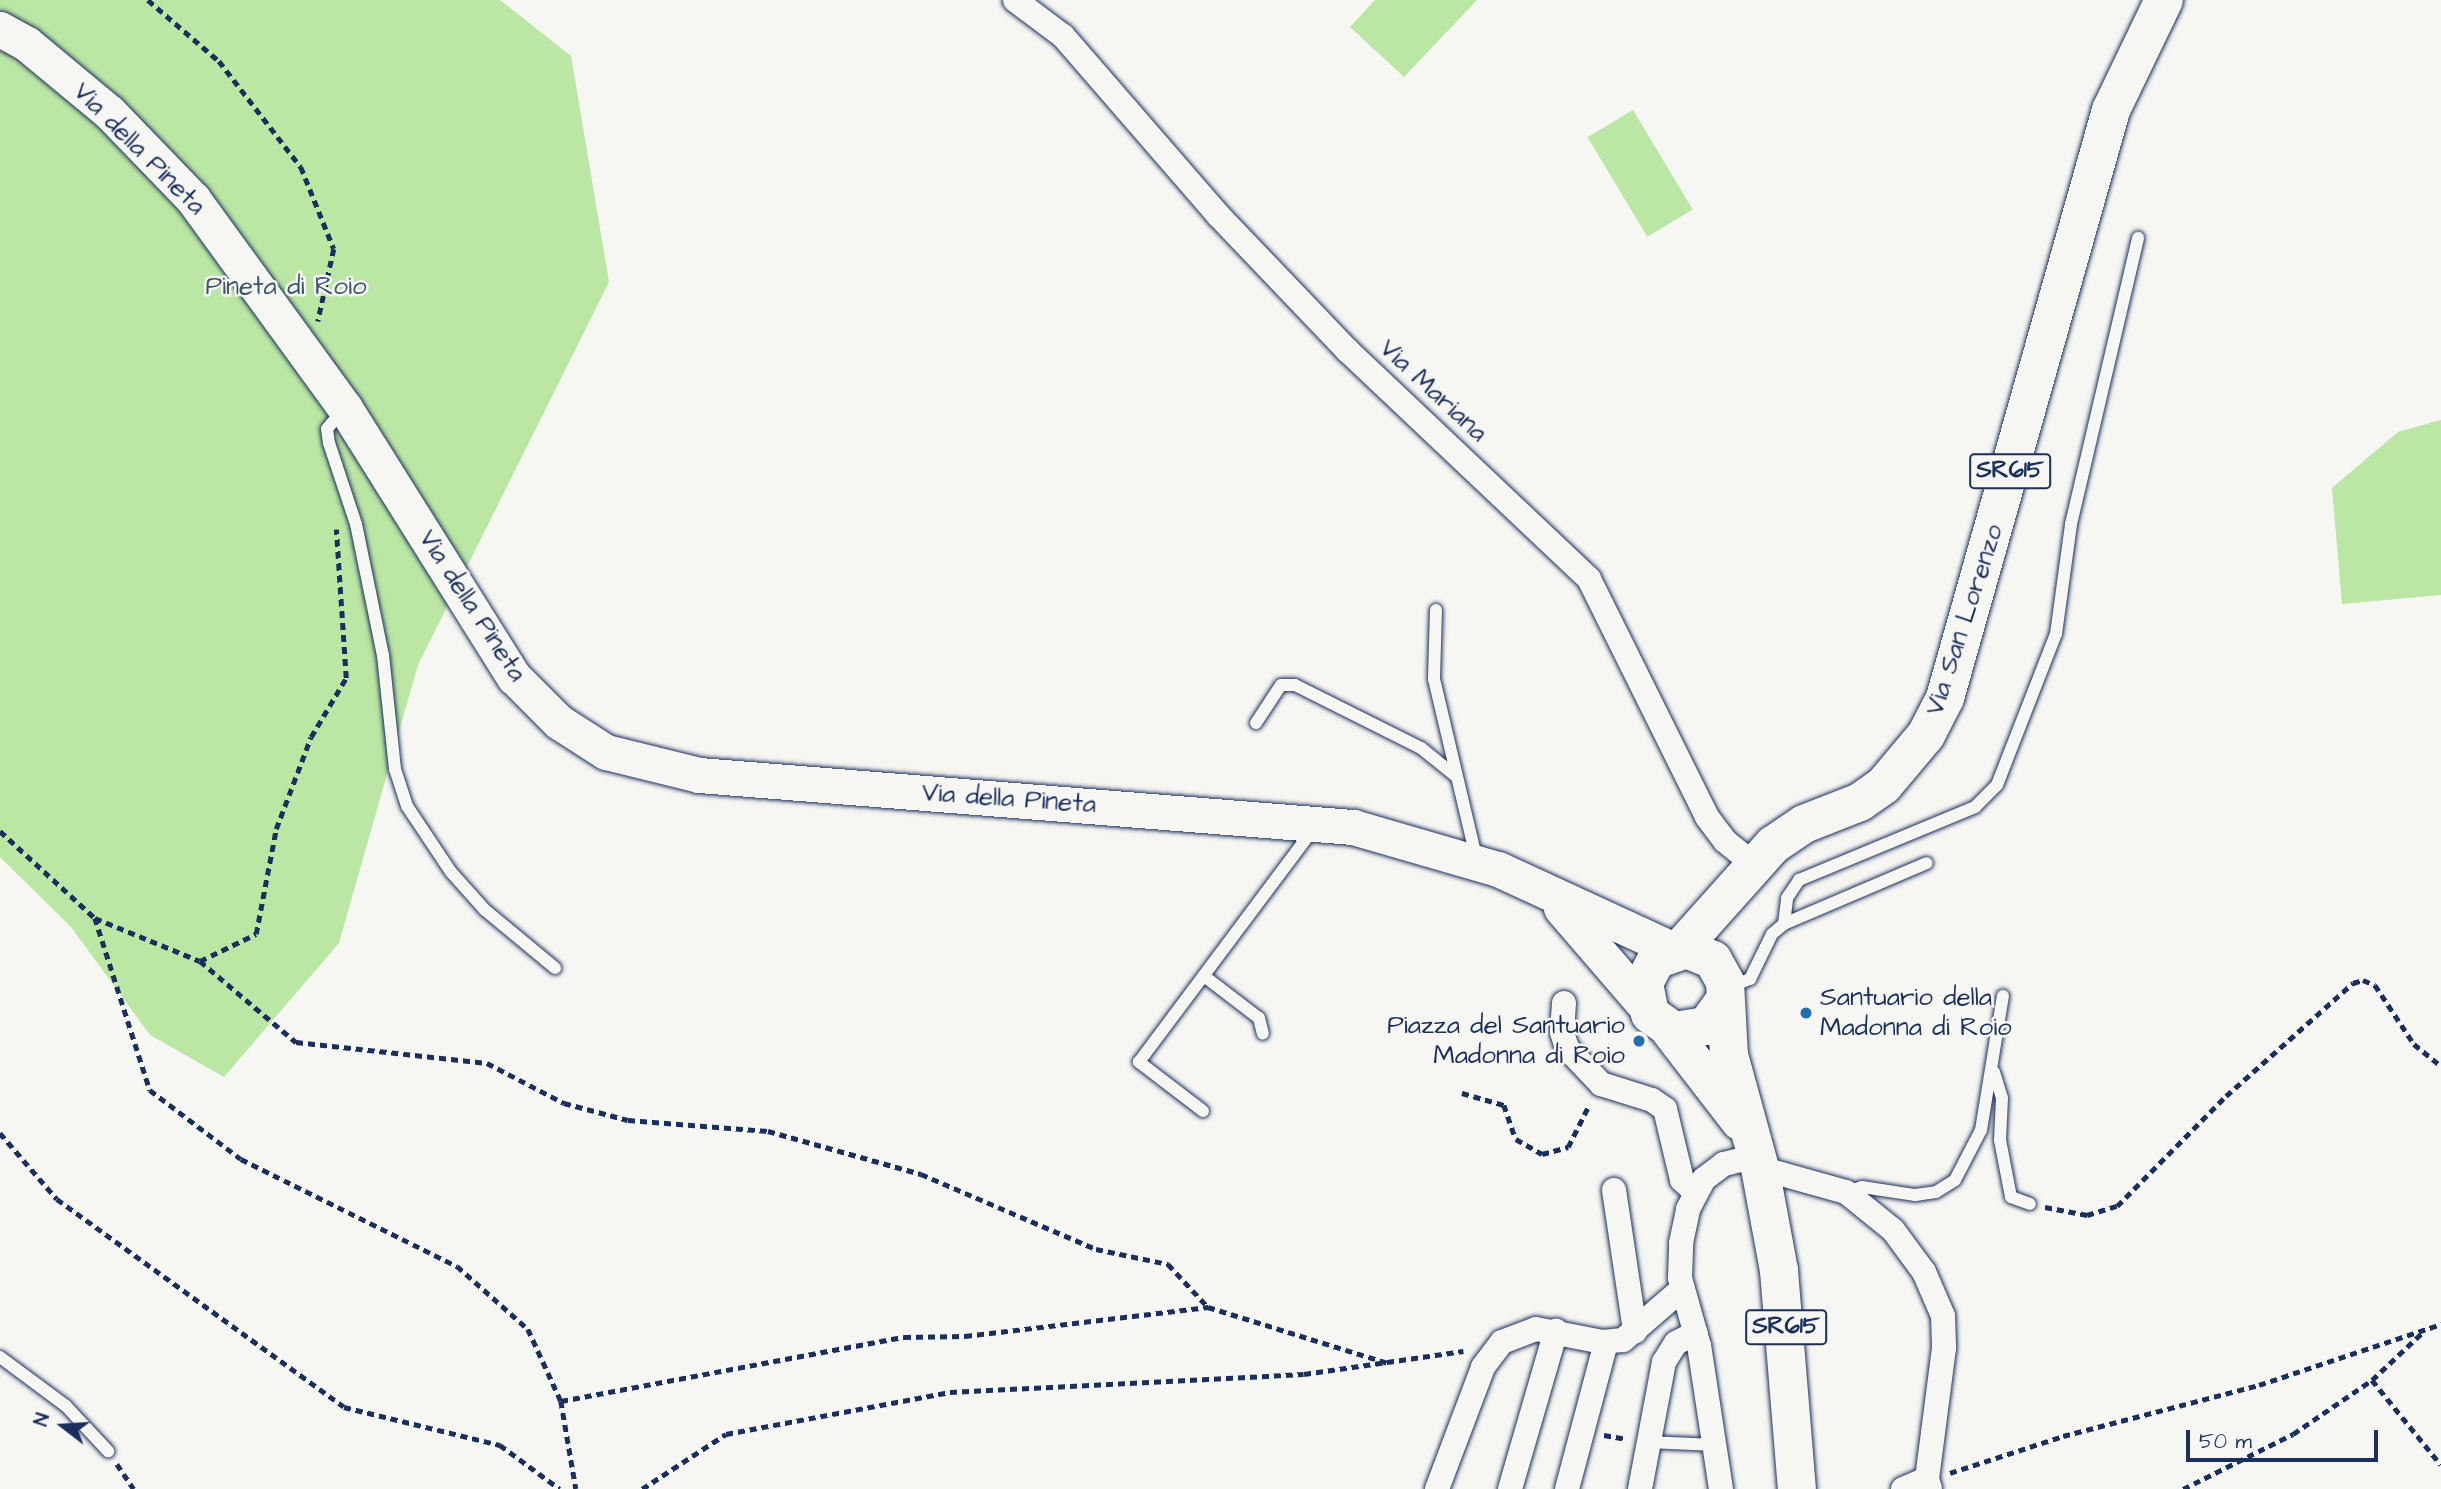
<!DOCTYPE html>
<style>
body{margin:0}
#map{position:relative;width:2441px;height:1489px;overflow:hidden;background:#f6f6f2;font-family:"Architects Daughter",sans-serif}
div>[style]{position:absolute}
.green>*{inset:0;background:#bbe6a3;transform-origin:0 0}
.path>*{height:4.5px;margin-top:-2.25px;transform-origin:0;background:repeating-linear-gradient(90deg,#1b2f5e 0 7px,transparent 0 12px)}
.roads{filter:drop-shadow(0 0 2px #1b2f5e) drop-shadow(0 0 2px #1b2f5e)}
.service>*{height:12px;margin:-6px;padding:0 6px;transform-origin:6px;border-radius:6px;background:#f6f6f2}
.minor>*{height:24px;margin:-12px;padding:0 12px;transform-origin:12px;border-radius:12px;background:#f6f6f2}
.secondary>*{height:35px;margin:-17.5px;padding:0 17.5px;transform-origin:17.5px;border-radius:17.5px;background:#f6f6f2}
.primary>*{height:38px;margin:-19px;padding:0 19px;transform-origin:19px;border-radius:19px;background:#f6f6f2}
.dots>*{width:19px;height:19px;translate:-50% -50%;box-sizing:border-box;border:4px solid #f6f6f2;border-radius:50%}
span{translate:-50% -50%;white-space:nowrap;text-align:center;line-height:1.15;-webkit-text-stroke:5px #f6f6f2;paint-order:stroke}
.shield-label span{padding:2px 5px;background:#f6f6f2;border:2px solid;border-radius:5px;-webkit-text-stroke-width:0}
.shield-label{font-size:24px;color:#1b2f5e;font-weight:700}
.street-label{font-size:26px;color:#1b2f5e}
.park-label{font-size:26px;color:#3b546c}
.poi-label{font-size:26px;color:#1b2f5e}
.left{translate:0 -50%;text-align:left}
.right{translate:-100% -50%;text-align:right}
.north{position:absolute;left:28px;top:1391px;width:70px;height:70px;-webkit-text-stroke:5px #f6f6f2;paint-order:stroke;rotate:287deg;font-size:19px;font-weight:700;line-height:28px;text-align:center;color:#1b2f5e}
.north::after{content:'';display:block;margin:auto;width:24px;height:32px;background:#1b2f5e;clip-path:polygon(50% 0,100% 100%,50% 72%,0 100%)}
.scale{position:absolute;left:2186px;top:1430px;width:192px;height:32px;box-sizing:border-box;border:4px solid #1b2f5e;border-top:0;padding-left:9px;font-size:21px;line-height:24px;white-space:nowrap;color:#1b2f5e;-webkit-text-stroke:5px #f6f6f2;paint-order:stroke}
</style>
<div id="map">
<div class="green">
<i style="clip-path:polygon(0 0,500px 0,571px 56px,609px 282px,418px 665px,339px 943px,224px 1077px,150px 1035px,71px 927px,0 857px)"></i>
<i style="clip-path:polygon(1375px 0,1477px 0,1404px 77px,1350px 27px)"></i>
<i style="left:1633px;top:110px;width:116px;height:53px;rotate:59deg"></i>
<i style="clip-path:polygon(2441px 420px,2441px 595px,2342px 604px,2332px 488px,2398px 432px)"></i>
</div>
<div class="path">
<i style="left:148px;top:0;width:94px;rotate:40.7deg"></i>
<i style="left:219px;top:61px;width:134px;rotate:52.3deg"></i>
<i style="left:301px;top:167px;width:88px;rotate:68.1deg"></i>
<i style="left:334px;top:249px;width:74px;rotate:102.5deg"></i>
<i style="left:0;top:831px;width:129px;rotate:42.5deg"></i>
<i style="left:95px;top:918px;width:181px;rotate:72.3deg"></i>
<i style="left:150px;top:1090px;width:114px;rotate:37.2deg"></i>
<i style="left:241px;top:1159px;width:241px;rotate:26.4deg"></i>
<i style="left:457px;top:1266px;width:95px;rotate:41.6deg"></i>
<i style="left:528px;top:1329px;width:79px;rotate:65.4deg"></i>
<i style="left:561px;top:1401px;width:89px;rotate:80.3deg"></i>
<i style="left:95px;top:918px;width:113px;rotate:22.3deg"></i>
<i style="left:200px;top:961px;width:126px;rotate:40.2deg"></i>
<i style="left:296px;top:1042px;width:192px;rotate:6.3deg"></i>
<i style="left:487px;top:1063px;width:87px;rotate:27.5deg"></i>
<i style="left:564px;top:1103px;width:66px;rotate:14.9deg"></i>
<i style="left:628px;top:1120px;width:140px;rotate:4.5deg"></i>
<i style="left:768px;top:1131px;width:159px;rotate:15.7deg"></i>
<i style="left:921px;top:1174px;width:190px;rotate:23.2deg"></i>
<i style="left:1096px;top:1249px;width:74px;rotate:11.8deg"></i>
<i style="left:1168px;top:1264px;width:59px;rotate:47.1deg"></i>
<i style="left:1208px;top:1307px;width:189px;rotate:17.3deg"></i>
<i style="left:200px;top:961px;width:62px;rotate:-25.7deg"></i>
<i style="left:256px;top:934px;width:107px;rotate:-79.2deg"></i>
<i style="left:276px;top:829px;width:98px;rotate:-69.2deg"></i>
<i style="left:311px;top:737px;width:69px;rotate:-59.3deg"></i>
<i style="left:346px;top:678px;width:149px;rotate:-93.8deg"></i>
<i style="left:1462px;top:1093px;width:44px;rotate:15.9deg"></i>
<i style="left:1504px;top:1105px;width:36px;rotate:71deg"></i>
<i style="left:1516px;top:1139px;width:30px;rotate:30deg"></i>
<i style="left:1542px;top:1154px;width:27px;rotate:-15deg"></i>
<i style="left:1568px;top:1147px;width:47px;rotate:-63.4deg"></i>
<i style="left:0;top:1133px;width:87px;rotate:49.2deg"></i>
<i style="left:57px;top:1199px;width:354px;rotate:35.9deg"></i>
<i style="left:344px;top:1407px;width:161px;rotate:13.7deg"></i>
<i style="left:500px;top:1445px;width:74px;rotate:36.3deg"></i>
<i style="left:2045px;top:1207px;width:43px;rotate:10.8deg"></i>
<i style="left:2087px;top:1215px;width:31px;rotate:-17deg"></i>
<i style="left:2117px;top:1206px;width:155px;rotate:-45.3deg"></i>
<i style="left:2226px;top:1096px;width:170px;rotate:-41.7deg"></i>
<i style="left:2353px;top:983px;width:10px;rotate:-17deg"></i>
<i style="left:2363px;top:980px;width:13px;rotate:23deg"></i>
<i style="left:2375px;top:985px;width:71px;rotate:56.5deg"></i>
<i style="left:2414px;top:1044px;width:35px;rotate:39deg"></i>
<i style="left:2372px;top:1380px;width:109px;rotate:50.9deg"></i>
<i style="left:561px;top:1401px;width:349px;rotate:-10.6deg"></i>
<i style="left:904px;top:1337px;width:61px;rotate:-0.9deg"></i>
<i style="left:965px;top:1336px;width:245px;rotate:-6.8deg"></i>
<i style="left:1604px;top:1435px;width:23px;rotate:10deg"></i>
<i style="left:117px;top:1464px;width:30px;rotate:56deg"></i>
<i style="left:1950px;top:1473px;width:119px;rotate:-18.1deg"></i>
<i style="left:2063px;top:1436px;width:203px;rotate:-14.6deg"></i>
<i style="left:2259px;top:1385px;width:192px;rotate:-18.5deg"></i>
<i style="left:642px;top:1489px;width:100px;rotate:-33.2deg"></i>
<i style="left:726px;top:1434px;width:228px;rotate:-10.6deg"></i>
<i style="left:950px;top:1392px;width:354px;rotate:-2.9deg"></i>
<i style="left:1304px;top:1374px;width:161px;rotate:-8.2deg"></i>
<i style="left:2183px;top:1489px;width:123px;rotate:-26.6deg"></i>
<i style="left:2293px;top:1434px;width:96px;rotate:-34.4deg"></i>
<i style="left:2372px;top:1380px;width:71px;rotate:-43.3deg"></i>
</div>
<div class="roads">
<div class="service">
<i style="left:342px;top:411px;width:23px;rotate:130deg"></i>
<i style="left:327px;top:429px;width:14px;rotate:82deg"></i>
<i style="left:329px;top:443px;width:85px;rotate:71.6deg"></i>
<i style="left:356px;top:524px;width:134px;rotate:78.4deg"></i>
<i style="left:383px;top:655px;width:115px;rotate:84deg"></i>
<i style="left:395px;top:769px;width:39px;rotate:72deg"></i>
<i style="left:407px;top:806px;width:79px;rotate:56.3deg"></i>
<i style="left:451px;top:872px;width:51px;rotate:48.2deg"></i>
<i style="left:485px;top:910px;width:91px;rotate:39.6deg"></i>
<i style="left:1436px;top:610px;width:69px;rotate:91.7deg"></i>
<i style="left:1434px;top:679px;width:183px;rotate:76.7deg"></i>
<i style="left:1256px;top:723px;width:45px;rotate:-56.7deg"></i>
<i style="left:1281px;top:685px;width:14px"></i>
<i style="left:1295px;top:685px;width:141px;rotate:26.6deg"></i>
<i style="left:1421px;top:748px;width:46px;rotate:38.9deg"></i>
<i style="left:1784px;top:924px;width:26px;rotate:-83deg"></i>
<i style="left:1787px;top:898px;width:22px;rotate:-56deg"></i>
<i style="left:1799px;top:880px;width:191px;rotate:-22.5deg"></i>
<i style="left:1975px;top:807px;width:31px;rotate:-45deg"></i>
<i style="left:1997px;top:785px;width:162px;rotate:-68.7deg"></i>
<i style="left:2056px;top:634px;width:111px;rotate:-82.2deg"></i>
<i style="left:2071px;top:524px;width:294px;rotate:-76.8deg"></i>
<i style="left:1204px;top:976px;width:69px;rotate:37.4deg"></i>
<i style="left:1259px;top:1018px;width:16px;rotate:76deg"></i>
<i style="left:1730px;top:987px;width:22px;rotate:-22deg"></i>
<i style="left:1750px;top:979px;width:50px;rotate:-63.9deg"></i>
<i style="left:1772px;top:934px;width:16px;rotate:-40deg"></i>
<i style="left:1784px;top:924px;width:155px;rotate:-23.1deg"></i>
<i style="left:1994px;top:1072px;width:27px;rotate:73deg"></i>
<i style="left:2002px;top:1098px;width:42px;rotate:92.7deg"></i>
<i style="left:2000px;top:1140px;width:58px;rotate:79.1deg"></i>
<i style="left:2011px;top:1197px;width:20px;rotate:20deg"></i>
<i style="left:1203px;top:1111px;width:81px;rotate:-142.6deg"></i>
<i style="left:1139px;top:1062px;width:294px;rotate:-53.2deg"></i>
<i style="left:1847px;top:1192px;width:16px;rotate:-18deg"></i>
<i style="left:1862px;top:1187px;width:54px;rotate:8.6deg"></i>
<i style="left:1915px;top:1195px;width:21px;rotate:-8deg"></i>
<i style="left:1936px;top:1192px;width:22px;rotate:-32deg"></i>
<i style="left:1955px;top:1180px;width:56px;rotate:-62.5deg"></i>
<i style="left:1981px;top:1130px;width:136px;rotate:-80.7deg"></i>
<i style="left:0;top:1357px;width:82px;rotate:36.6deg"></i>
<i style="left:66px;top:1406px;width:62px;rotate:47deg"></i>
<i style="left:1648px;top:1442px;width:67px;rotate:2.6deg"></i>
</div>
<div class="minor">
<i style="left:1015px;top:0;width:60px;rotate:36.9deg"></i>
<i style="left:1063px;top:36px;width:237px;rotate:49.1deg"></i>
<i style="left:1218px;top:215px;width:187px;rotate:46.3deg"></i>
<i style="left:1347px;top:350px;width:333px;rotate:43.4deg"></i>
<i style="left:1589px;top:579px;width:266px;rotate:63.6deg"></i>
<i style="left:1707px;top:817px;width:30px;rotate:53deg"></i>
<i style="left:1725px;top:841px;width:36px;rotate:39deg"></i>
<i style="left:1564px;top:1003px;width:29px;rotate:94deg"></i>
<i style="left:1562px;top:1032px;width:17px;rotate:73deg"></i>
<i style="left:1567px;top:1048px;width:50px;rotate:46.6deg"></i>
<i style="left:1601px;top:1084px;width:53px;rotate:17.4deg"></i>
<i style="left:1652px;top:1100px;width:16px;rotate:35deg"></i>
<i style="left:1665px;top:1109px;width:73px;rotate:76.5deg"></i>
<i style="left:1682px;top:1180px;width:18px;rotate:43deg"></i>
<i style="left:1760px;top:1168px;width:89px;rotate:15.6deg"></i>
<i style="left:1846px;top:1192px;width:60px;rotate:39deg"></i>
<i style="left:1893px;top:1230px;width:52px;rotate:53.6deg"></i>
<i style="left:1924px;top:1272px;width:48px;rotate:66.6deg"></i>
<i style="left:1943px;top:1316px;width:32px;rotate:88deg"></i>
<i style="left:1944px;top:1348px;width:132px;rotate:97.4deg"></i>
<i style="left:1927px;top:1479px;width:10px;rotate:73deg"></i>
<i style="left:1614px;top:1190px;width:143px;rotate:81.5deg"></i>
<i style="left:1437px;top:1489px;width:130px;rotate:-69.3deg"></i>
<i style="left:1483px;top:1367px;width:31px;rotate:-53deg"></i>
<i style="left:1502px;top:1342px;width:36px;rotate:-21deg"></i>
<i style="left:1536px;top:1329px;width:68px;rotate:11deg"></i>
<i style="left:1603px;top:1342px;width:20px;rotate:-6deg"></i>
<i style="left:1623px;top:1340px;width:78px;rotate:-40.8deg"></i>
<i style="left:1510px;top:1489px;width:165px;rotate:-73.8deg"></i>
<i style="left:1567px;top:1489px;width:152px;rotate:-75.1deg"></i>
<i style="left:1640px;top:1489px;width:129px;rotate:-79.3deg"></i>
<i style="left:1664px;top:1362px;width:22px;rotate:-58deg"></i>
<i style="left:1676px;top:1343px;width:22px;rotate:-27deg"></i>
<i style="left:1721px;top:1489px;width:145px;rotate:-98.7deg"></i>
<i style="left:1699px;top:1346px;width:71px;rotate:-105.6deg"></i>
<i style="left:1680px;top:1278px;width:35px;rotate:-88deg"></i>
<i style="left:1681px;top:1243px;width:35px;rotate:-78deg"></i>
<i style="left:1688px;top:1209px;width:34px;rotate:-62deg"></i>
<i style="left:1704px;top:1179px;width:25px;rotate:-37deg"></i>
<i style="left:1724px;top:1164px;width:34px;rotate:-14deg"></i>
<i style="left:1903px;top:1489px;width:26px;rotate:-23deg"></i>
</div>
<div class="secondary">
<i style="left:0;top:29px;width:31px;rotate:29deg"></i>
<i style="left:27px;top:44px;width:107px;rotate:39.7deg"></i>
<i style="left:109px;top:112px;width:121px;rotate:46deg"></i>
<i style="left:193px;top:199px;width:258px;rotate:54deg"></i>
<i style="left:345px;top:408px;width:318px;rotate:57.9deg"></i>
<i style="left:514px;top:677px;width:64px;rotate:45deg"></i>
<i style="left:559px;top:722px;width:56px;rotate:32.6deg"></i>
<i style="left:606px;top:752px;width:96px;rotate:13.9deg"></i>
<i style="left:699px;top:775px;width:656px;rotate:4.55deg"></i>
<i style="left:1353px;top:827px;width:151px;rotate:16.2deg"></i>
<i style="left:1498px;top:869px;width:194px;rotate:24.7deg"></i>
<i style="left:1561px;top:908px;width:132px;rotate:49.3deg"></i>
</div>
<div class="primary">
<i style="left:1680px;top:949px;width:140px;rotate:-48.2deg"></i>
<i style="left:1773px;top:845px;width:37px;rotate:-34deg"></i>
<i style="left:1804px;top:824px;width:60px;rotate:-21.4deg"></i>
<i style="left:1860px;top:802px;width:29px;rotate:-35deg"></i>
<i style="left:1884px;top:785px;width:65px;rotate:-50deg"></i>
<i style="left:1926px;top:735px;width:42px;rotate:-62.8deg"></i>
<i style="left:1945px;top:698px;width:611px;rotate:-74.23deg"></i>
<i style="left:2111px;top:110px;width:122px;rotate:-64.3deg"></i>
<i style="left:1725px;top:1000px;width:32px;rotate:126deg"></i>
<i style="left:1706px;top:1026px;width:32px;rotate:171deg"></i>
<i style="left:1674px;top:1031px;width:29px;rotate:-145deg"></i>
<i style="left:1650px;top:1014px;width:32px;rotate:-101deg"></i>
<i style="left:1644px;top:983px;width:26px;rotate:-62deg"></i>
<i style="left:1656px;top:960px;width:32px;rotate:-20deg"></i>
<i style="left:1686px;top:949px;width:29px;rotate:22deg"></i>
<i style="left:1713px;top:960px;width:25px;rotate:61deg"></i>
<i style="left:1725px;top:982px;width:73px;rotate:86.9deg"></i>
<i style="left:1729px;top:1055px;width:117px;rotate:74.7deg"></i>
<i style="left:1760px;top:1168px;width:105px;rotate:79.5deg"></i>
<i style="left:1779px;top:1271px;width:219px;rotate:85.3deg"></i>
<i style="left:1668px;top:1028px;width:118px;rotate:52.3deg"></i>
</div>
</div>
<div class="dots">
<i style="left:1806px;top:1013px;background:#1f6fb2"></i>
<i style="left:1639px;top:1041px;background:#1f6fb2"></i>
</div>
<div class="shield-label">
<span style="left:2010px;top:471px">SR615</span>
<span style="left:1786px;top:1327px">SR615</span>
</div>
<div class="street-label">
<span style="left:139px;top:149px;rotate:45deg">Via della Pineta</span>
<span style="left:1433px;top:391px;rotate:43deg">Via Mariana</span>
<span style="left:472px;top:606px;rotate:57deg">Via della Pineta</span>
<span style="left:1965px;top:620px;rotate:-72deg">Via San Lorenzo</span>
<span style="left:1009px;top:799px;rotate:4deg">Via della Pineta</span>
</div>
<div class="park-label">
<span style="left:286px;top:287px">Pineta di Roio</span>
</div>
<div class="poi-label">
<span class="left" style="left:1820px;top:1013px">Santuario della<br>Madonna di Roio</span>
<span class="right" style="left:1625px;top:1041px">Piazza del Santuario<br>Madonna di Roio</span>
</div>
<div class="north">N</div>
<div class="scale">50 m</div>
</div>
